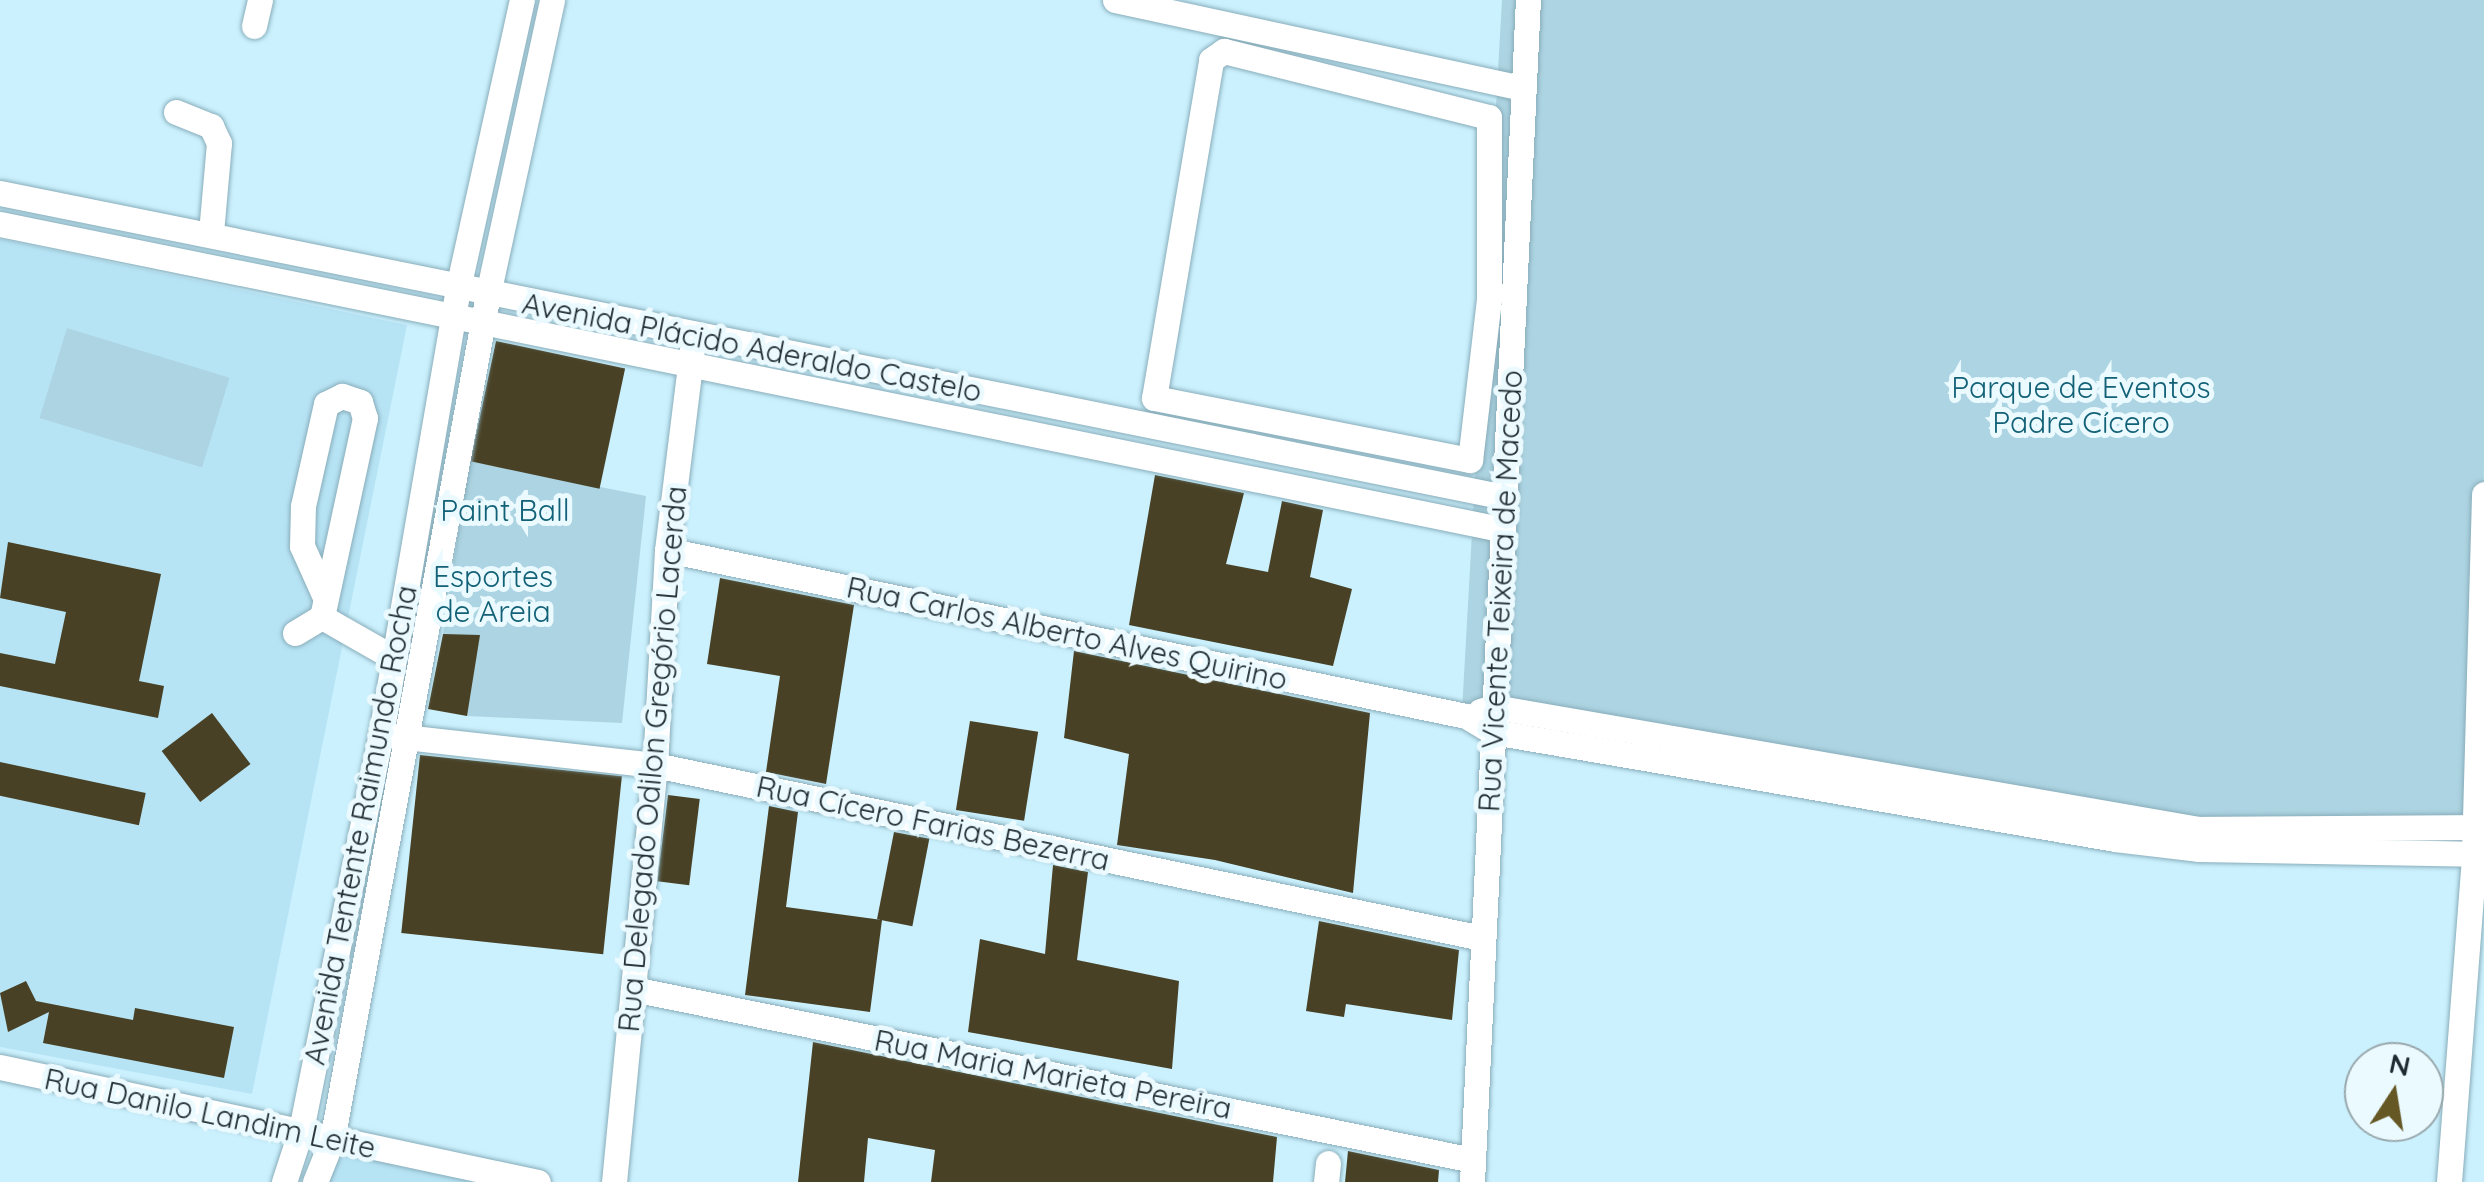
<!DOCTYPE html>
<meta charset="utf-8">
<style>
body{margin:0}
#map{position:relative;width:2484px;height:1182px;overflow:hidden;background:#cbf1fe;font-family:Quicksand,sans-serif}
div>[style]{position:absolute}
.built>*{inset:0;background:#b7e4f5}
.green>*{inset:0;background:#add4e2;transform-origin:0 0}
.building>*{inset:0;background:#484125;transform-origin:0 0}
.roads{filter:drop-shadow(0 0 2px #89adba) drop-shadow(0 0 2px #89adba)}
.minor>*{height:25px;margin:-12.5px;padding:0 12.5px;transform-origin:12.5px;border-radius:12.5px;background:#fff}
span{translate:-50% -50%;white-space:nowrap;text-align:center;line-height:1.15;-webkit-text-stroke:10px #ebfaff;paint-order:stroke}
.street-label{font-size:30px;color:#1e2c31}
.park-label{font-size:30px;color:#126177}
.north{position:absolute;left:2344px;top:1042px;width:100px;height:100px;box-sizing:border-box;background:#ebfaff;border:2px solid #99a8ad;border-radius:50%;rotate:12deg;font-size:28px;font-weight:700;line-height:40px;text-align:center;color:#1e2c31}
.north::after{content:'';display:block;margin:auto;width:35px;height:45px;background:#655825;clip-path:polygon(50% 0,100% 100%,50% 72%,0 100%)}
</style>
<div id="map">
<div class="built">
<i style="clip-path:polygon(0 239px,407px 325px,252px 1094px,0 1047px)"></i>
<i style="clip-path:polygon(338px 1152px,483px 1182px,328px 1182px)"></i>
</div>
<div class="green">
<i style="clip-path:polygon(1502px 0,2484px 0,2484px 470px,2472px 825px,2241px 832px,1462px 711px)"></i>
<i style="left:67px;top:328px;width:170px;height:94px;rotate:17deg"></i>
<i style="clip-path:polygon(469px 461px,646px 496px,622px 723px,467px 716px,443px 634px)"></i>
</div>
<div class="building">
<i style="left:496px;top:341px;width:132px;height:123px;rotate:12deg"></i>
<i style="clip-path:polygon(1155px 475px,1244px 493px,1226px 564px,1268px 572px,1282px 501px,1323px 510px,1310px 577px,1352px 589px,1333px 666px,1129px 625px)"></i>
<i style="clip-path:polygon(8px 542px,161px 574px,139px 681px,164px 686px,158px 718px,0 686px,0 653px,55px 664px,66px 612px,0 598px)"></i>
<i style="clip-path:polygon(720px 578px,854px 605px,826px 784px,766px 772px,780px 676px,707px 664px)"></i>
<i style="clip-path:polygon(443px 634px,480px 635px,467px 716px,428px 709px)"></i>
<i style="clip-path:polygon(1074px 651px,1370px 713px,1353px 893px,1215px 860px,1117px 845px,1129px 754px,1064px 738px)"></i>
<i style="left:212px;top:713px;width:64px;height:63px;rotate:53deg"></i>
<i style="left:970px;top:721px;width:69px;height:90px;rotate:9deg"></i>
<i style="left:420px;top:755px;width:203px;height:179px;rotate:6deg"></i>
<i style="left:0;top:762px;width:149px;height:33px;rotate:12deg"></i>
<i style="left:668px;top:795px;width:32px;height:87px;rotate:7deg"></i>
<i style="clip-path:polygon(769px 806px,798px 812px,786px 907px,882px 920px,870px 1012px,745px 995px)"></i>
<i style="left:894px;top:832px;width:36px;height:89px;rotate:11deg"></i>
<i style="clip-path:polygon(1053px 865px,1088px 872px,1077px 960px,1179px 981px,1172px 1069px,968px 1032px,980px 939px,1045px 954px)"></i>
<i style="clip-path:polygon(1319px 921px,1459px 950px,1452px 1020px,1346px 1004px,1344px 1017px,1306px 1011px)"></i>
<i style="clip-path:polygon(26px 981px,36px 1001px,133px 1020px,135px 1008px,234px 1027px,224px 1078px,43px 1043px,49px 1012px,8px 1032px,0 993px)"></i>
<i style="clip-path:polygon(813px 1042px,1277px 1137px,1273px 1182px,931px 1182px,935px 1150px,868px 1138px,864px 1182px,798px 1182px)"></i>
<i style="clip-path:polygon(1348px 1151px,1439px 1170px,1438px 1182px,1345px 1182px)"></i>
</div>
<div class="roads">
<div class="minor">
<i style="left:1115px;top:0;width:417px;rotate:12.2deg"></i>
<i style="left:254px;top:26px;width:27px;rotate:-77deg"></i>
<i style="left:1224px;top:51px;width:273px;rotate:14deg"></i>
<i style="left:1489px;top:117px;width:182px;rotate:90deg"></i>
<i style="left:1489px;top:299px;width:162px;rotate:96.7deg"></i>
<i style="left:1470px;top:460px;width:322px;rotate:-168.9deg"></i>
<i style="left:1154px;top:398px;width:343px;rotate:-80.4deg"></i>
<i style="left:1211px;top:60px;width:16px;rotate:-35deg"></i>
<i style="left:176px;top:112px;width:38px;rotate:22deg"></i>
<i style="left:211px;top:126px;width:19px;rotate:65deg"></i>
<i style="left:219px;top:143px;width:90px;rotate:95.1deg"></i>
<i style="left:0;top:193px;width:1535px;rotate:11.42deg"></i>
<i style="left:0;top:224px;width:1532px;rotate:11.49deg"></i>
<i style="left:667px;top:550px;width:816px;rotate:11.74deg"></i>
<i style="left:1466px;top:716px;width:31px;rotate:31deg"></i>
<i style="left:1493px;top:732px;width:631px;rotate:9.76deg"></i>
<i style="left:2115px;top:839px;width:85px;rotate:6.8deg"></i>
<i style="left:2199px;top:849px;width:275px;rotate:1deg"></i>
<i style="left:325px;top:597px;width:56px;rotate:-114.3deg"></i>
<i style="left:302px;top:546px;width:40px;rotate:-88.6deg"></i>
<i style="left:303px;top:506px;width:105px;rotate:-77.3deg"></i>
<i style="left:326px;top:404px;width:18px;rotate:-27deg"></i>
<i style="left:342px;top:396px;width:19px;rotate:18deg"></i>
<i style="left:360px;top:402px;width:17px;rotate:73deg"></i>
<i style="left:365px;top:418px;width:204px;rotate:102.2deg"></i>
<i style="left:322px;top:617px;width:83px;rotate:29.7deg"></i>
<i style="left:295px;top:633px;width:31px;rotate:-31deg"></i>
<i style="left:1480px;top:711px;width:15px;rotate:-16deg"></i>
<i style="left:1494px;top:707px;width:714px;rotate:9.83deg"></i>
<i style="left:2198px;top:829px;width:276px;rotate:-0.4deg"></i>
<i style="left:396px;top:736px;width:261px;rotate:6.4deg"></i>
<i style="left:655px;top:765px;width:845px;rotate:11.82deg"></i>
<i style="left:633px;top:989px;width:857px;rotate:11.51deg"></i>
<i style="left:0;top:1067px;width:550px;rotate:12.07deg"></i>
<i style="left:284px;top:1182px;width:55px;rotate:-71.9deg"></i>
<i style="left:301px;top:1130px;width:404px;rotate:-78.6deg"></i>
<i style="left:381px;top:734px;width:453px;rotate:-80.2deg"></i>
<i style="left:458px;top:288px;width:295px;rotate:-77.5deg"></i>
<i style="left:315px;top:1182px;width:45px;rotate:-68deg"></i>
<i style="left:332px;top:1140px;width:860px;rotate:-79.55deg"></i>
<i style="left:488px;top:294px;width:301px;rotate:-77.7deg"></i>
<i style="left:614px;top:1182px;width:419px;rotate:-84.4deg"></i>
<i style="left:655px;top:765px;width:215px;rotate:-86.8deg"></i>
<i style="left:667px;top:550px;width:202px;rotate:-82.9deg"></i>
<i style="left:1326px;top:1182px;width:19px;rotate:-84deg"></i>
<i style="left:1472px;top:1182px;width:1183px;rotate:-87.29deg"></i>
<i style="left:2449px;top:1182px;width:329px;rotate:-85.6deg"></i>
<i style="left:2474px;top:854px;width:360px;rotate:-88.4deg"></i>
</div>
</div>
<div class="street-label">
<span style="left:752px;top:347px;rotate:11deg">Avenida Plácido Aderaldo Castelo</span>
<span style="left:1500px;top:591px;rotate:-87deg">Rua Vicente Teixeira de Macedo</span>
<span style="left:1067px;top:633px;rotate:12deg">Rua Carlos Alberto Alves Quirino</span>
<span style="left:652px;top:759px;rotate:-85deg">Rua Delegado Odilon Gregório Lacerda</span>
<span style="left:933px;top:823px;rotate:12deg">Rua Cícero Farias Bezerra</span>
<span style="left:360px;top:825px;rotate:-79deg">Avenida Tentente Raimundo Rocha</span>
<span style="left:1053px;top:1074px;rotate:11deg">Rua Maria Marieta Pereira</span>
<span style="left:210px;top:1113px;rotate:12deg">Rua Danilo Landim Leite</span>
</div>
<div class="park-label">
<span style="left:2081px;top:404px">Parque de Eventos<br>Padre Cícero</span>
<span style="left:505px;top:510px">Paint Ball</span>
<span style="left:493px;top:593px">Esportes<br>de Areia</span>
</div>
<div class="north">N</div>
</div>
